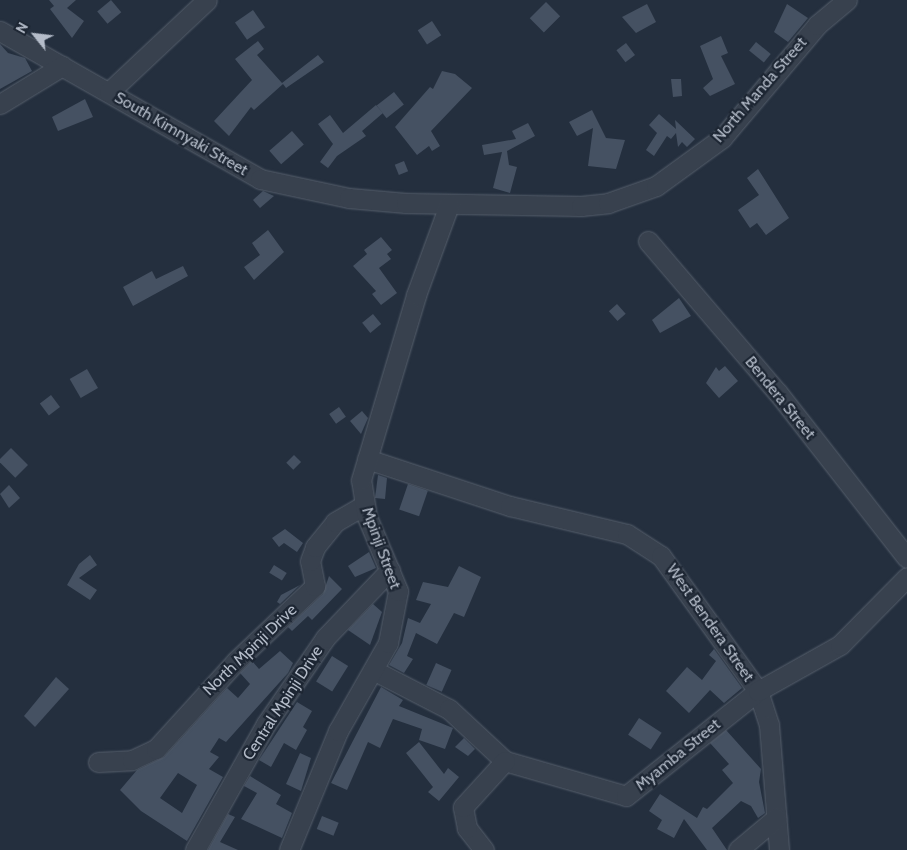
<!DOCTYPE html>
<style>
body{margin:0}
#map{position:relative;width:907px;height:850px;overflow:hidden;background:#242f3e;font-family:Cabin,sans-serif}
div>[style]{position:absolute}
.building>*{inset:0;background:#455162;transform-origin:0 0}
.roads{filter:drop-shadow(0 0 1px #565f6c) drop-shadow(0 0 1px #565f6c)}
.minor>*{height:19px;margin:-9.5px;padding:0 9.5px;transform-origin:9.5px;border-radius:9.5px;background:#38414e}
span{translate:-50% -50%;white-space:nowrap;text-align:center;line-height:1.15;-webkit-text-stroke:4.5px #1d2633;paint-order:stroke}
.street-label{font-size:16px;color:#b4bcc9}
.north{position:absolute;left:10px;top:10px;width:50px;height:50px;-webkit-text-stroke:4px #1d2633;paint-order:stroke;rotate:299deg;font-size:14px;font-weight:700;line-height:20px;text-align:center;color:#b4bcc9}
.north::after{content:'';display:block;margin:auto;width:18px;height:22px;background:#b4bcc9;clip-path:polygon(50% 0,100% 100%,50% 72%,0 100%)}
</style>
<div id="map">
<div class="building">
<i style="clip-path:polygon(49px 0,76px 0,67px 8px,84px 21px,72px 38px,50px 9px,54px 6px)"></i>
<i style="left:111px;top:0;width:16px;height:18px;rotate:50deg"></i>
<i style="left:546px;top:2px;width:20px;height:23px;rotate:45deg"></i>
<i style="clip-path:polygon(647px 4px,656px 22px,636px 33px,622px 17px)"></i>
<i style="clip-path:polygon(787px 4px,808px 18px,788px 42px,774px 32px)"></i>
<i style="left:253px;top:10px;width:21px;height:22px;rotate:55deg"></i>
<i style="left:432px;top:21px;width:17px;height:17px;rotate:57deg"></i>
<i style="clip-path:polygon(721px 36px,728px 53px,721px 56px,735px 84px,710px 96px,703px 88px,713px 79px,700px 46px)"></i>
<i style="clip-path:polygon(258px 41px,264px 49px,257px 55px,282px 83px,318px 55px,324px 62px,286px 88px,283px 84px,254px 110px,251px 107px,229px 136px,214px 121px,252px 80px,235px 59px)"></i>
<i style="left:756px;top:42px;width:19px;height:11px;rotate:39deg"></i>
<i style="left:626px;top:43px;width:15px;height:12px;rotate:53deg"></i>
<i style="clip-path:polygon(0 44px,8px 53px,25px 58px,32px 71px,0 89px)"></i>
<i style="clip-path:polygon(442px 71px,455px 74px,472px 88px,431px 131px,440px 146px,432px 151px,429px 146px,417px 155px,395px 127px,430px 87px,433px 89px)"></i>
<i style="clip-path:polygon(671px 79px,681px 79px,682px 96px,673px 97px)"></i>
<i style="left:394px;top:92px;width:16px;height:22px;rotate:52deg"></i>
<i style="clip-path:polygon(85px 99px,93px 117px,58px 131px,52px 117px)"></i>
<i style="clip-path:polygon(376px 105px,383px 113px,362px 131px,366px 136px,337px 156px,328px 168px,320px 162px,333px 144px,318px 124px,330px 115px,343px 133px)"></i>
<i style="clip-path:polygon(592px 110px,606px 138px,625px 140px,616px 169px,588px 166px,593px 128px,577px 136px,569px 122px)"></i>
<i style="clip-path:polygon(659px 114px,676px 129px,675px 120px,695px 139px,687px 147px,682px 142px,678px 147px,676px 133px,671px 139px,667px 136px,654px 156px,646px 150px,657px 133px,649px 125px)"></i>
<i style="clip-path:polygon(528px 123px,535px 136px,507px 151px,509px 165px,517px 167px,510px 193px,493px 188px,502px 152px,484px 155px,482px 145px,516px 139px,512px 131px)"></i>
<i style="left:292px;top:131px;width:18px;height:30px;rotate:49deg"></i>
<i style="left:404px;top:161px;width:11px;height:10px;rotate:68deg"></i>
<i style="clip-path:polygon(758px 169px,789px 218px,766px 235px,757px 223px,750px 228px,738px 210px,759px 195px,747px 178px)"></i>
<i style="clip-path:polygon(263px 191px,274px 196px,260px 208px,253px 200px)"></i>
<i style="clip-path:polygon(268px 230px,284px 252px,254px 280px,244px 267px,260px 255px,252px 243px)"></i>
<i style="clip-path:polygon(381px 237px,392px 250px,387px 254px,391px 259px,379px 268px,397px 293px,381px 305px,372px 294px,376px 291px,353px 266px,367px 254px,364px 250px)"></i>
<i style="clip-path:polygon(183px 266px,188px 276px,133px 306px,123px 287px,152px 271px,156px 279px)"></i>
<i style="clip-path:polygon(679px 298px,691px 316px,660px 333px,652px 320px)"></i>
<i style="left:617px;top:304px;width:13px;height:11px;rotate:48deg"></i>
<i style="left:373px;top:314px;width:13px;height:14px;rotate:51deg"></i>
<i style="clip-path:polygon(725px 366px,738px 381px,719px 398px,706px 383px,716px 367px,719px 371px)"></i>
<i style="left:87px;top:369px;width:22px;height:20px;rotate:60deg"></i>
<i style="left:51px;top:395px;width:15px;height:14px;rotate:53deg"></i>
<i style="left:339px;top:407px;width:12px;height:12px;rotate:55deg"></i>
<i style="clip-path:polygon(362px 411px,368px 418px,361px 434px,350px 421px)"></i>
<i style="left:11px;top:448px;width:24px;height:18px;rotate:45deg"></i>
<i style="left:294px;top:455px;width:10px;height:11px;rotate:45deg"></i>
<i style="clip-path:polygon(378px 475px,387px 478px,385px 499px,375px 498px)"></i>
<i style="left:408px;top:484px;width:21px;height:27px;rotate:19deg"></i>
<i style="clip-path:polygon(9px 485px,20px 498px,9px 508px,0 494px)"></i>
<i style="clip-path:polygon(285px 529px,303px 543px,297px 552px,284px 543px,279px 547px,272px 538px)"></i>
<i style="clip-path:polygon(369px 552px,376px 568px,355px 577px,348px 566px)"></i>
<i style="clip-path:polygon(90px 555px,97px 565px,79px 578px,97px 590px,90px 600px,67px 585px,79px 564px)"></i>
<i style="left:274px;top:565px;width:15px;height:9px;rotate:32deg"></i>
<i style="clip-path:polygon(459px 566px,481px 577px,464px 617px,454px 613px,437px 644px,416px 633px,407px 656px,413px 659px,404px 673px,389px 665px,402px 643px,408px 618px,420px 623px,431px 604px,416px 600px,423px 582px,448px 587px)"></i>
<i style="clip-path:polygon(329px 576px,342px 589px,312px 620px,308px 616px,292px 631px,288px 627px,323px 594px)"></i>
<i style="clip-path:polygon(300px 585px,280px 604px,277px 602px,281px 595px)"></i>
<i style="clip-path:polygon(373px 604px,382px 612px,370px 645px,348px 630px)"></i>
<i style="clip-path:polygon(714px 649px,742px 688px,724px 703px,710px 690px,689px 713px,666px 691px,687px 667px,702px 680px,716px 661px,709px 655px)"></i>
<i style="clip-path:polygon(evenodd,280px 651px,293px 663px,288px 673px,226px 742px,219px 738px,210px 752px,219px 757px,209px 769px,223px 777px,187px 841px,141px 811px,120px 790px,137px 770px,164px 757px,227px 688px,238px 698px,250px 684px,240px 673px,252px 661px,259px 669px,280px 651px,178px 773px,197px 785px,182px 813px,160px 798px,178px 773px)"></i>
<i style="left:332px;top:656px;width:19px;height:30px;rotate:32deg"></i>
<i style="left:436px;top:663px;width:17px;height:24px;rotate:24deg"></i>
<i style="clip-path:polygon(56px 677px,69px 689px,35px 727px,24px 716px)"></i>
<i style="clip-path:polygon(381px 687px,403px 700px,399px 706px,453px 728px,445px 749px,419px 740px,422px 729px,393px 719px,380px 748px,368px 742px,347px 790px,331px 783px)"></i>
<i style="clip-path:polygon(297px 702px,312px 711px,303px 727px,307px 730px,296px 750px,284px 743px,271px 767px,259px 760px)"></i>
<i style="left:639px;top:718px;width:27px;height:20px;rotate:33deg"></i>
<i style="clip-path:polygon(726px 730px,761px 769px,759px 782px,765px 813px,758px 818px,751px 806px,741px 801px,712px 828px,727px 850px,707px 850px,684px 819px,674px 838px,657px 829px,662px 820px,649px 811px,660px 794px,697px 818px,703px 807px,707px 809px,733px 783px,722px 770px,729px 764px,710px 743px)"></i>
<i style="clip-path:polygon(464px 738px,475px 749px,468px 756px,455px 747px)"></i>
<i style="clip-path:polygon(419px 742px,444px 774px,448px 768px,459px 777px,439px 801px,428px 792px,433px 787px,406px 753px)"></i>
<i style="clip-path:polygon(300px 753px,311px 758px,301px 791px,286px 784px)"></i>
<i style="clip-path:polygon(250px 776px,281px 795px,276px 804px,292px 813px,282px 838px,241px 819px,257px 793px,244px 786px)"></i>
<i style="clip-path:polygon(228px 814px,235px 817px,220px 842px,238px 850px,208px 850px)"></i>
<i style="left:322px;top:816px;width:18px;height:14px;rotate:22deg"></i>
</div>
<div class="roads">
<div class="minor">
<i style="left:0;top:31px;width:299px;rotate:29.6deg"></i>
<i style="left:260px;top:179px;width:91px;rotate:12.1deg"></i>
<i style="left:349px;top:198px;width:57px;rotate:5deg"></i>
<i style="left:406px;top:203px;width:175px;rotate:1deg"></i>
<i style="left:581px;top:206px;width:27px;rotate:-6deg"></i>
<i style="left:608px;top:203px;width:51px;rotate:-19.5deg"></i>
<i style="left:656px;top:186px;width:82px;rotate:-36deg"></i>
<i style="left:722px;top:138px;width:148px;rotate:-49.9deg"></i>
<i style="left:817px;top:25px;width:39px;rotate:-40deg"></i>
<i style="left:109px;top:92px;width:134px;rotate:-43.2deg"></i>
<i style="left:0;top:104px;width:73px;rotate:-31.5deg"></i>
<i style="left:648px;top:241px;width:200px;rotate:49.5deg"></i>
<i style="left:778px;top:393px;width:209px;rotate:52deg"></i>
<i style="left:367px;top:459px;width:151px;rotate:18.2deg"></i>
<i style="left:510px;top:506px;width:120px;rotate:13.5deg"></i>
<i style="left:627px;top:534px;width:40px;rotate:32.9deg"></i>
<i style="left:661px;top:556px;width:166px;rotate:54.3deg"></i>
<i style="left:758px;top:691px;width:36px;rotate:72deg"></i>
<i style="left:769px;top:725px;width:125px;rotate:85.4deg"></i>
<i style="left:375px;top:671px;width:83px;rotate:27.2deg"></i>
<i style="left:449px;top:709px;width:76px;rotate:42.9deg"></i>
<i style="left:505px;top:761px;width:126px;rotate:16.1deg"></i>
<i style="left:626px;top:796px;width:169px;rotate:-38.5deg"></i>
<i style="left:758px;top:691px;width:94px;rotate:-29.3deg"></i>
<i style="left:840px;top:645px;width:95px;rotate:-45.4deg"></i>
<i style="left:98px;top:762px;width:34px;rotate:-3deg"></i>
<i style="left:132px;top:760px;width:26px;rotate:-25deg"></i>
<i style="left:156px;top:749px;width:119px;rotate:-47.7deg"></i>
<i style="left:236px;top:661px;width:109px;rotate:-43.5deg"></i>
<i style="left:315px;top:586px;width:25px;rotate:-101deg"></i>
<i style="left:310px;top:561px;width:15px;rotate:-70deg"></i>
<i style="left:315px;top:547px;width:32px;rotate:-51deg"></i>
<i style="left:335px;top:522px;width:34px;rotate:-30deg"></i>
<i style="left:195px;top:850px;width:145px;rotate:-60.6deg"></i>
<i style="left:266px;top:724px;width:104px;rotate:-55.5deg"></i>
<i style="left:325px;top:638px;width:94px;rotate:-46.3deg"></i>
<i style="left:289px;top:850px;width:129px;rotate:-67.6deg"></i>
<i style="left:338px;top:731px;width:101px;rotate:-60.4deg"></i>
<i style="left:388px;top:643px;width:53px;rotate:-79.1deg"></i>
<i style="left:398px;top:591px;width:80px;rotate:-112.7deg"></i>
<i style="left:367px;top:517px;width:37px;rotate:-99deg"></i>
<i style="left:361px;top:480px;width:193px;rotate:-73.4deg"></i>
<i style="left:416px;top:295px;width:96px;rotate:-69.9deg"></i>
<i style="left:484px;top:850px;width:28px;rotate:-128deg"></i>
<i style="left:467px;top:828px;width:21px;rotate:-101deg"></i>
<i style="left:463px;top:807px;width:62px;rotate:-47.6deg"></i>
<i style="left:738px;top:850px;width:50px;rotate:-40.1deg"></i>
</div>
</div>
<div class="street-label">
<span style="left:760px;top:90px;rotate:-49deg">North Manda Street</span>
<span style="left:181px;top:134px;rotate:30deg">South Kimnyaki Street</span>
<span style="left:780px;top:398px;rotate:51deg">Bendera Street</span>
<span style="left:381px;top:548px;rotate:70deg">Mpinji Street</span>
<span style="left:710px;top:623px;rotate:55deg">West Bendera Street</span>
<span style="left:250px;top:650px;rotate:-44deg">North Mpinji Drive</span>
<span style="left:283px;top:703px;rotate:-57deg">Central Mpinji Drive</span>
<span style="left:678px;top:755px;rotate:-39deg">Myamba Street</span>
</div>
<div class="north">N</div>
</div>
